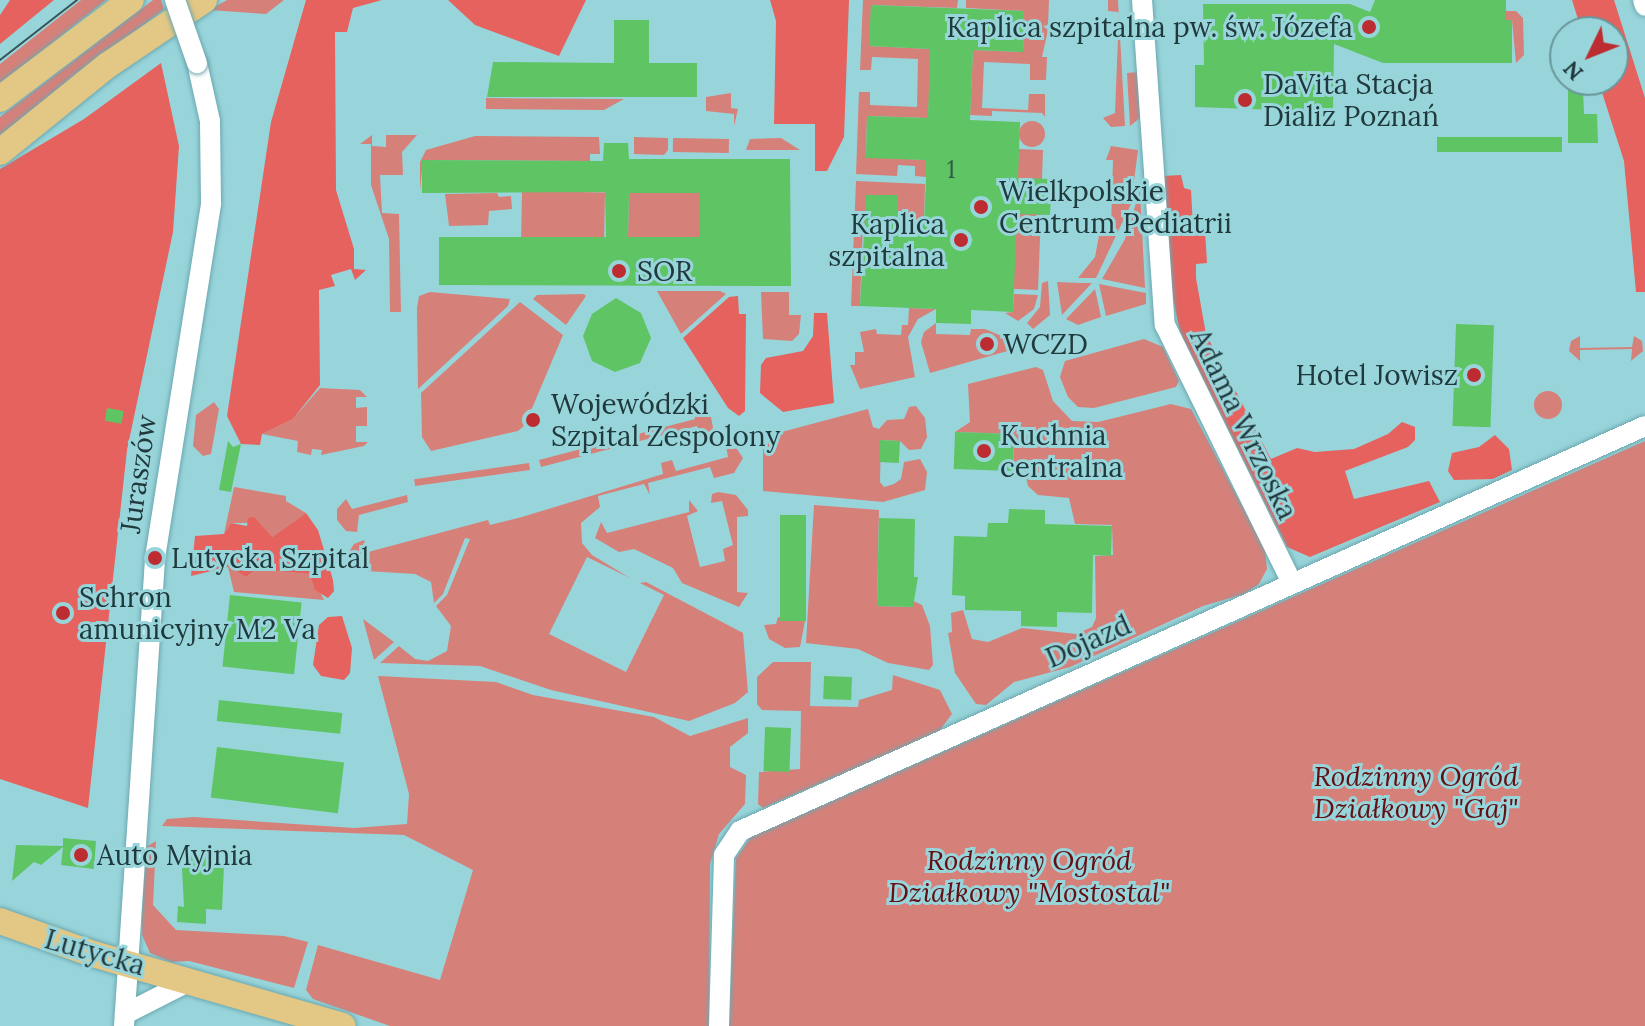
<!DOCTYPE html>
<meta charset="utf-8">
<style>
body{margin:0}
#map{position:relative;width:1645px;height:1026px;overflow:hidden;background:#98d5db;font-family:Lora,serif}
div>[style]{position:absolute}
.green>*{inset:0;background:#d6807a;transform-origin:0 0}
.round{border-radius:50%}
.forest>*{inset:0;background:#e5625e}
.building>*{inset:0;background:#5fc464;transform-origin:0 0}
.roads{filter:drop-shadow(0 0 2px #6ca8af) drop-shadow(0 0 2px #6ca8af)}
.minor>*{height:20px;margin:-10px;padding:0 10px;transform-origin:10px;border-radius:10px;background:#fff}
.major>*{height:26px;margin:-13px;padding:0 13px;transform-origin:13px;border-radius:13px;background:#e3c784}
.tram>*{height:2px;margin:-1px;padding:0 1px;transform-origin:1px;border-radius:1px;background:#365559}
.bridges{filter:drop-shadow(0 0 2px #6ca8af) drop-shadow(0 0 2px #6ca8af)}
.minor-bridge>*{height:20px;margin:-10px;padding:0 10px;transform-origin:10px;border-radius:10px;background:#fff}
.dots>*{width:22px;height:22px;translate:-50% -50%;box-sizing:border-box;border:4px solid #98d5db;border-radius:50%}
span{translate:-50% -50%;white-space:nowrap;text-align:center;line-height:1.15;-webkit-text-stroke:6px #98d5db;paint-order:stroke}
.number-label{font-size:24px;color:#305c46}
.number-label span{-webkit-text-stroke-width:0}
.poi-label{font-size:28px;color:#20393c}
.right{translate:-100% -50%;text-align:right}
.left{translate:0 -50%;text-align:left}
.street-label{font-size:28px;color:#20393c}
.park-label{font-size:28px;color:#630f13;font-style:italic}
.north{position:absolute;left:1549px;top:16px;width:80px;height:80px;box-sizing:border-box;background:#98d5db;border:2px solid #68979b;border-radius:50%;rotate:227deg;font-size:22px;font-weight:700;line-height:32px;text-align:center;color:#20393c}
.north::after{content:'';display:block;margin:auto;width:28px;height:36px;background:#bc2c30;clip-path:polygon(50% 0,100% 100%,50% 72%,0 100%)}
</style>
<div id="map">
<div class="green">
<i style="clip-path:polygon(81px 0,106px 0,0 84px,0 64px)"></i>
<i style="clip-path:polygon(153px 0,161px 0,164px 9px,0 135px,0 117px)"></i>
<i style="clip-path:polygon(227px 0,284px 0,266px 14px,209px 10px)"></i>
<i style="clip-path:polygon(863px 0,958px 0,957px 8px,871px 5px,870px 46px,931px 49px,930px 77px,928px 118px,867px 116px,866px 157px,926px 160px,926px 177px,915px 176px,915px 166px,898px 165px,897px 176px,856px 174px,859px 92px,870px 92px,870px 105px,917px 107px,918px 59px,872px 57px,871px 70px,860px 70px)"></i>
<i style="clip-path:polygon(966px 0,1049px 0,1048px 25px,1043px 26px,1048px 30px,1042px 57px,1047px 57px,1046px 80px,1030px 80px,1030px 64px,984px 62px,982px 108px,1028px 110px,1029px 94px,1045px 94px,1045px 117px,1042px 113px,992px 111px,992px 116px,970px 115px,973px 50px,1023px 52px,1024px 11px,966px 8px)"></i>
<i style="clip-path:polygon(1108px 0,1118px 0,1125px 126px,1111px 127px,1103px 118px,1115px 113px,1119px 12px,1108px 11px)"></i>
<i style="clip-path:polygon(1516px 11px,1523px 18px,1524px 55px,1516px 63px,1512px 20px,1426px 20px,1427px 12px)"></i>
<i style="clip-path:polygon(1139px 72px,1141px 117px,1130px 126px,1127px 73px)"></i>
<i style="clip-path:polygon(731px 93px,731px 108px,738px 109px,734px 126px,734px 114px,706px 111px,706px 97px)"></i>
<i style="clip-path:polygon(486px 98px,624px 99px,604px 110px,486px 109px)"></i>
<i class="round" style="left:1019px;top:121px;width:26px;height:26px"></i>
<i style="clip-path:polygon(372px 135px,372px 146px,386px 147px,386px 135px,417px 135px,402px 152px,403px 175px,380px 175px,382px 213px,399px 214px,401px 312px,390px 312px,389px 239px,371px 185px,371px 144px,360px 144px)"></i>
<i style="clip-path:polygon(475px 136px,599px 137px,600px 154px,590px 154px,590px 161px,423px 160px,420px 191px,420px 162px,426px 150px)"></i>
<i style="clip-path:polygon(634px 137px,668px 138px,668px 150px,664px 155px,634px 154px)"></i>
<i style="left:673px;top:138px;width:56px;height:14px;rotate:1deg"></i>
<i style="clip-path:polygon(781px 138px,800px 150px,746px 150px,750px 139px)"></i>
<i style="clip-path:polygon(1111px 146px,1138px 150px,1131px 204px,1096px 278px,1078px 278px,1095px 257px,1100px 230px,1111px 229px,1113px 160px,1106px 160px)"></i>
<i style="clip-path:polygon(1019px 149px,1043px 150px,1042px 179px,976px 177px,1018px 164px)"></i>
<i style="clip-path:polygon(856px 181px,925px 184px,924px 225px,863px 223px,860px 306px,851px 306px)"></i>
<i style="clip-path:polygon(1140px 190px,1145px 288px,1102px 279px,1125px 239px)"></i>
<i style="left:522px;top:191px;width:83px;height:46px;rotate:1deg"></i>
<i style="clip-path:polygon(497px 193px,499px 197px,511px 196px,512px 209px,489px 211px,488px 225px,449px 226px,445px 194px)"></i>
<i style="clip-path:polygon(629px 193px,712px 193px,712px 201px,700px 201px,700px 224px,713px 237px,628px 237px)"></i>
<i style="clip-path:polygon(975px 212px,1041px 214px,1038px 290px,1014px 289px)"></i>
<i style="clip-path:polygon(1048px 281px,1050px 315px,1033px 329px,1027px 323px,1040px 307px,1042px 283px)"></i>
<i style="clip-path:polygon(1057px 282px,1081px 283px,1092px 283px,1062px 315px)"></i>
<i style="clip-path:polygon(1099px 284px,1146px 293px,1146px 304px,1106px 316px)"></i>
<i style="clip-path:polygon(1095px 289px,1101px 317px,1078px 325px,1066px 319px)"></i>
<i style="clip-path:polygon(657px 291px,720px 291px,726px 294px,681px 334px)"></i>
<i style="clip-path:polygon(430px 292px,510px 299px,508px 306px,418px 389px,417px 308px,419px 296px)"></i>
<i style="clip-path:polygon(761px 292px,789px 292px,789px 315px,801px 315px,799px 334px,792px 341px,763px 339px)"></i>
<i style="clip-path:polygon(1014px 294px,1038px 295px,1034px 309px,1018px 321px,1005px 313px,1013px 312px)"></i>
<i style="clip-path:polygon(537px 295px,584px 294px,586px 296px,566px 325px,533px 299px)"></i>
<i style="clip-path:polygon(520px 302px,563px 335px,525px 425px,518px 431px,431px 451px,422px 437px,421px 393px)"></i>
<i style="clip-path:polygon(909px 308px,936px 309px,918px 319px,908px 337px,915px 377px,860px 389px,850px 365px,855px 365px,855px 352px,864px 352px,860px 332px,876px 329px,877px 334px,901px 335px,902px 325px,908px 325px)"></i>
<i style="clip-path:polygon(936px 323px,936px 334px,970px 335px,971px 329px,985px 329px,1025px 346px,930px 373px,921px 342px,924px 332px)"></i>
<i style="clip-path:polygon(1580px 336px,1580px 348px,1632px 347px,1634px 336px,1642px 341px,1643px 351px,1631px 361px,1632px 349px,1580px 350px,1580px 361px,1569px 351px,1571px 341px)"></i>
<i style="clip-path:polygon(1144px 339px,1163px 347px,1179px 381px,1176px 387px,1094px 408px,1078px 407px,1068px 397px,1060px 377px,1065px 361px)"></i>
<i style="clip-path:polygon(1036px 367px,1043px 370px,1053px 401px,1072px 421px,1098px 422px,1171px 404px,1191px 409px,1265px 549px,1267px 569px,1259px 584px,1244px 594px,1203px 606px,1070px 667px,1014px 682px,986px 705px,976px 704px,955px 673px,948px 633px,952px 632px,951px 613px,963px 610px,972px 639px,988px 642px,1022px 628px,1076px 634px,1092px 627px,1096px 618px,1095px 556px,1113px 555px,1112px 525px,1075px 524px,1069px 498px,1038px 495px,1028px 486px,1023px 464px,1013px 470px,1014px 434px,955px 432px,970px 422px,968px 384px)"></i>
<i style="clip-path:polygon(320px 388px,360px 390px,367px 397px,356px 397px,356px 408px,367px 407px,367px 426px,356px 426px,356px 442px,368px 442px,364px 446px,321px 455px,322px 450px,312px 449px,311px 455px,297px 452px,298px 441px,262px 434px,293px 419px)"></i>
<i class="round" style="left:1534px;top:391px;width:28px;height:28px"></i>
<i style="clip-path:polygon(214px 402px,219px 409px,211px 454px,203px 456px,193px 446px,196px 415px)"></i>
<i style="clip-path:polygon(916px 406px,925px 418px,927px 437px,921px 449px,909px 450px,900px 441px,881px 440px,880px 482px,884px 487px,894px 484px,901px 479px,904px 462px,920px 459px,927px 472px,925px 490px,883px 502px,763px 491px,763px 449px,774px 434px,868px 409px,873px 427px,879px 429px,887px 420px,904px 419px,909px 407px)"></i>
<i style="clip-path:polygon(693px 408px,711px 417px,713px 428px,708px 435px,701px 437px,697px 426px,541px 467px,539px 460px,695px 419px)"></i>
<i style="clip-path:polygon(1645px 441px,1645px 1026px,729px 1026px,736px 858px,751px 837px)"></i>
<i style="clip-path:polygon(726px 446px,737px 449px,743px 458px,734px 473px,714px 478px,710px 467px,648px 483px,650px 495px,644px 484px,598px 496px,600px 507px,581px 523px,582px 543px,592px 555px,630px 578px,587px 557px,549px 634px,626px 672px,664px 595px,640px 583px,646px 582px,743px 633px,748px 692px,735px 703px,689px 721px,551px 690px,480px 666px,380px 663px,399px 646px,415px 659px,428px 661px,447px 651px,451px 626px,436px 606px,447px 595px,470px 539px,465px 538px,443px 594px,434px 603px,431px 582px,415px 574px,350px 570px,347px 555px,354px 544px,364px 540px,368px 552px,488px 520px,490px 525px,522px 517px,663px 474px,661px 463px,672px 460px,676px 471px,728px 457px)"></i>
<i style="left:529px;top:463px;width:7px;height:116px;rotate:82deg"></i>
<i style="clip-path:polygon(234px 487px,286px 496px,286px 501px,306px 513px,272px 537px,249px 523px,231px 523px,224px 534px)"></i>
<i style="clip-path:polygon(718px 492px,736px 495px,748px 510px,748px 516px,737px 517px,737px 592px,748px 593px,739px 607px,682px 583px,673px 568px,634px 549px,619px 552px,595px 538px,601px 522px,607px 533px,689px 512px,689px 500px,698px 511px,687px 516px,700px 567px,725px 561px,723px 549px,733px 545px,722px 501px,711px 503px,712px 494px)"></i>
<i style="clip-path:polygon(407px 495px,408px 502px,359px 515px,357px 532px,346px 531px,337px 520px,337px 509px,346px 499px,352px 509px)"></i>
<i style="clip-path:polygon(814px 505px,879px 510px,877px 606px,913px 607px,913px 601px,922px 605px,930px 626px,933px 665px,929px 670px,888px 663px,858px 649px,806px 643px)"></i>
<i style="clip-path:polygon(271px 560px,276px 571px,311px 574px,324px 600px,234px 592px,228px 567px,246px 577px)"></i>
<i style="clip-path:polygon(778px 617px,805px 621px,800px 647px,785px 648px,769px 639px,764px 625px,776px 624px)"></i>
<i style="clip-path:polygon(363px 619px,394px 642px,374px 660px)"></i>
<i style="clip-path:polygon(773px 662px,811px 662px,810px 706px,858px 707px,859px 700px,892px 690px,893px 675px,940px 690px,952px 714px,940px 730px,918px 741px,763px 808px,758px 804px,759px 772px,800px 769px,801px 711px,762px 710px,757px 704px,757px 677px)"></i>
<i style="clip-path:polygon(378px 676px,496px 682px,533px 695px,654px 717px,690px 736px,748px 718px,748px 733px,730px 747px,730px 767px,746px 775px,745px 804px,719px 834px,710px 864px,709px 1026px,390px 1026px,313px 999px,306px 990px,318px 945px,440px 980px,473px 870px,404px 835px,162px 826px,167px 819px,194px 817px,354px 828px,407px 824px,409px 794px)"></i>
<i style="clip-path:polygon(156px 841px,153px 905px,176px 930px,284px 936px,308px 942px,294px 988px,189px 961px,171px 962px,150px 953px,142px 935px,142px 918px,146px 847px)"></i>
</div>
<div class="forest">
<i style="clip-path:polygon(10px 0,54px 0,0 44px,0 15px)"></i>
<i style="clip-path:polygon(306px 0,382px 0,353px 8px,347px 32px,335px 32px,336px 190px,354px 249px,354px 269px,366px 270px,355px 280px,351px 269px,331px 275px,335px 286px,319px 290px,320px 385px,293px 419px,262px 434px,260px 445px,241px 444px,227px 416px,271px 122px)"></i>
<i style="clip-path:polygon(448px 0,586px 0,559px 56px,475px 25px)"></i>
<i style="clip-path:polygon(770px 0,849px 0,844px 137px,827px 171px,815px 171px,815px 124px,774px 124px,776px 21px)"></i>
<i style="clip-path:polygon(1572px 0,1614px 0,1645px 98px,1645px 292px,1636px 292px,1624px 161px,1598px 80px,1613px 80px,1613px 32px,1582px 32px)"></i>
<i style="clip-path:polygon(161px 63px,179px 146px,173px 232px,127px 450px,88px 808px,0 779px,0 169px,84px 119px)"></i>
<i style="clip-path:polygon(1181px 175px,1184px 188px,1191px 190px,1193px 227px,1205px 231px,1207px 263px,1196px 264px,1196px 278px,1206px 334px,1271px 459px,1297px 448px,1315px 452px,1354px 449px,1388px 434px,1402px 422px,1415px 427px,1415px 440px,1408px 447px,1345px 471px,1354px 499px,1429px 481px,1440px 502px,1310px 557px,1287px 547px,1180px 332px,1171px 289px,1163px 176px)"></i>
<i style="clip-path:polygon(738px 296px,739px 314px,746px 314px,745px 411px,739px 416px,728px 408px,683px 338px,729px 297px)"></i>
<i style="clip-path:polygon(814px 313px,827px 313px,834px 403px,783px 412px,760px 393px,761px 365px,766px 358px,803px 351px,813px 336px)"></i>
<i style="clip-path:polygon(1495px 435px,1509px 449px,1512px 470px,1493px 479px,1454px 480px,1448px 471px,1452px 453px,1479px 447px)"></i>
<i style="clip-path:polygon(306px 513px,318px 530px,333px 580px,334px 591px,328px 598px,315px 590px,310px 574px,276px 571px,270px 560px,246px 577px,228px 567px,191px 576px,195px 536px,224px 534px,231px 523px,247px 526px,248px 518px,254px 517px,272px 537px)"></i>
<i style="clip-path:polygon(342px 616px,352px 648px,350px 673px,344px 680px,321px 676px,313px 665px,319px 625px,328px 617px)"></i>
</div>
<div class="building">
<i style="clip-path:polygon(1375px 0,1506px 0,1506px 20px,1512px 20px,1512px 63px,1383px 63px,1334px 44px,1333px 112px,1195px 107px,1195px 65px,1204px 65px,1203px 4px,1350px 4px,1370px 12px)"></i>
<i style="clip-path:polygon(871px 5px,1024px 11px,1023px 52px,973px 50px,970px 120px,1020px 122px,1018px 178px,1052px 179px,1050px 215px,1017px 214px,1013px 312px,971px 310px,971px 324px,936px 323px,936px 309px,860px 306px,866px 195px,898px 195px,897px 224px,924px 225px,926px 177px,926px 160px,866px 158px,867px 116px,928px 118px,930px 49px,869px 46px)"></i>
<i style="clip-path:polygon(614px 20px,649px 20px,649px 63px,697px 63px,697px 97px,487px 97px,493px 62px,614px 63px)"></i>
<i style="clip-path:polygon(1568px 89px,1583px 89px,1584px 114px,1597px 114px,1598px 143px,1568px 143px)"></i>
<i style="left:1437px;top:137px;width:125px;height:15px"></i>
<i style="clip-path:polygon(evenodd,604px 143px,628px 143px,629px 159px,790px 159px,791px 286px,439px 285px,439px 237px,606px 237px,605px 192px,422px 193px,422px 160px,603px 161px,604px 143px,629px 193px,700px 193px,700px 237px,628px 237px,629px 193px)"></i>
<i style="clip-path:polygon(616px 298px,641px 313px,651px 338px,640px 363px,615px 372px,592px 361px,583px 336px,592px 314px)"></i>
<i style="left:1456px;top:324px;width:38px;height:102px;rotate:2deg"></i>
<i style="left:107px;top:408px;width:17px;height:13px;rotate:10deg"></i>
<i style="left:955px;top:432px;width:59px;height:37px;rotate:2deg"></i>
<i style="left:880px;top:440px;width:20px;height:22px;rotate:3deg"></i>
<i style="clip-path:polygon(228px 441px,233px 447px,241px 444px,231px 492px,219px 490px)"></i>
<i style="clip-path:polygon(1009px 509px,1045px 510px,1045px 524px,1112px 526px,1111px 556px,1093px 555px,1092px 613px,1057px 612px,1057px 627px,1021px 626px,1021px 611px,965px 610px,965px 596px,952px 595px,954px 536px,987px 537px,988px 523px,1008px 523px)"></i>
<i style="left:780px;top:515px;width:26px;height:106px"></i>
<i style="clip-path:polygon(879px 518px,915px 519px,914px 577px,918px 577px,913px 607px,877px 606px)"></i>
<i style="left:230px;top:595px;width:72px;height:72px;rotate:6deg"></i>
<i style="left:824px;top:676px;width:28px;height:23px;rotate:2deg"></i>
<i style="left:219px;top:700px;width:124px;height:21px;rotate:6deg"></i>
<i style="left:765px;top:727px;width:26px;height:44px;rotate:2deg"></i>
<i style="left:217px;top:747px;width:128px;height:51px;rotate:7deg"></i>
<i style="clip-path:polygon(63px 838px,96px 841px,94px 869px,61px 865px,63px 847px,41px 865px,34px 862px,12px 881px,16px 845px,63px 846px)"></i>
<i style="clip-path:polygon(181px 849px,210px 851px,209px 865px,224px 866px,222px 910px,206px 909px,206px 924px,177px 922px,178px 906px,184px 907px)"></i>
</div>
<div class="roads">
<div class="minor">
<i style="left:1142px;top:0;width:326px;rotate:86deg"></i>
<i style="left:1165px;top:325px;width:285px;rotate:63.8deg"></i>
<i style="left:1643px;top:0;width:6px;rotate:72deg"></i>
<i style="left:125px;top:1014px;width:73px;rotate:-26.9deg"></i>
<i style="left:124px;top:1026px;width:469px;rotate:-86.2deg"></i>
<i style="left:155px;top:558px;width:359px;rotate:-81deg"></i>
<i style="left:211px;top:203px;width:82px;rotate:-90.7deg"></i>
<i style="left:210px;top:121px;width:59px;rotate:-102.6deg"></i>
<i style="left:719px;top:1026px;width:171px;rotate:-88.3deg"></i>
<i style="left:724px;top:855px;width:29px;rotate:-56deg"></i>
<i style="left:740px;top:831px;width:991px;rotate:-24.11deg"></i>
</div>
<div class="major">
<i style="left:0;top:99px;width:164px;rotate:-37.1deg"></i>
<i style="left:0;top:152px;width:139px;rotate:-38.9deg"></i>
<i style="left:108px;top:65px;width:116px;rotate:-34.1deg"></i>
<i style="left:0;top:921px;width:96px;rotate:19.6deg"></i>
<i style="left:90px;top:953px;width:263px;rotate:16.1deg"></i>
</div>
</div>
<div class="tram">
<i style="left:0;top:60px;width:98px;rotate:-37.9deg"></i>
</div>
<div class="bridges">
<div class="minor-bridge">
<i style="left:175px;top:0;width:67px;rotate:70.8deg"></i>
</div>
</div>
<div class="dots">
<i style="left:1369px;top:27px;background:#bc2c30"></i>
<i style="left:1245px;top:100px;background:#bc2c30"></i>
<i style="left:981px;top:207px;background:#bc2c30"></i>
<i style="left:961px;top:240px;background:#bc2c30"></i>
<i style="left:619px;top:271px;background:#bc2c30"></i>
<i style="left:987px;top:344px;background:#bc2c30"></i>
<i style="left:1474px;top:375px;background:#bc2c30"></i>
<i style="left:533px;top:420px;background:#bc2c30"></i>
<i style="left:984px;top:451px;background:#bc2c30"></i>
<i style="left:155px;top:558px;background:#bc2c30"></i>
<i style="left:63px;top:613px;background:#bc2c30"></i>
<i style="left:81px;top:855px;background:#bc2c30"></i>
</div>
<div class="number-label">
<span style="left:951px;top:170px">1</span>
</div>
<div class="poi-label">
<span class="right" style="left:1353px;top:27px">Kaplica szpitalna pw. św. Józefa</span>
<span class="left" style="left:1263px;top:100px">DaVita Stacja<br>Dializ Poznań</span>
<span class="left" style="left:999px;top:207px">Wielkpolskie<br>Centrum Pediatrii</span>
<span class="right" style="left:945px;top:240px">Kaplica<br>szpitalna</span>
<span class="left" style="left:637px;top:271px">SOR</span>
<span class="left" style="left:1003px;top:344px">WCZD</span>
<span class="right" style="left:1458px;top:375px">Hotel Jowisz</span>
<span class="left" style="left:551px;top:420px">Wojewódzki<br>Szpital Zespolony</span>
<span class="left" style="left:1000px;top:451px">Kuchnia<br>centralna</span>
<span class="left" style="left:171px;top:558px">Lutycka Szpital</span>
<span class="left" style="left:79px;top:613px">Schron<br>amunicyjny M2 Va</span>
<span class="left" style="left:97px;top:855px">Auto Myjnia</span>
</div>
<div class="street-label">
<span style="left:1244px;top:424px;rotate:64deg">Adama Wrzoska</span>
<span style="left:138px;top:474px;rotate:-82deg">Juraszów</span>
<span style="left:1088px;top:641px;rotate:-24deg">Dojazd</span>
<span style="left:95px;top:952px;rotate:16deg">Lutycka</span>
</div>
<div class="park-label">
<span style="left:1416px;top:792px">Rodzinny Ogród<br>Działkowy "Gaj"</span>
<span style="left:1029px;top:876px">Rodzinny Ogród<br>Działkowy "Mostostal"</span>
</div>
<div class="north">N</div>
</div>
